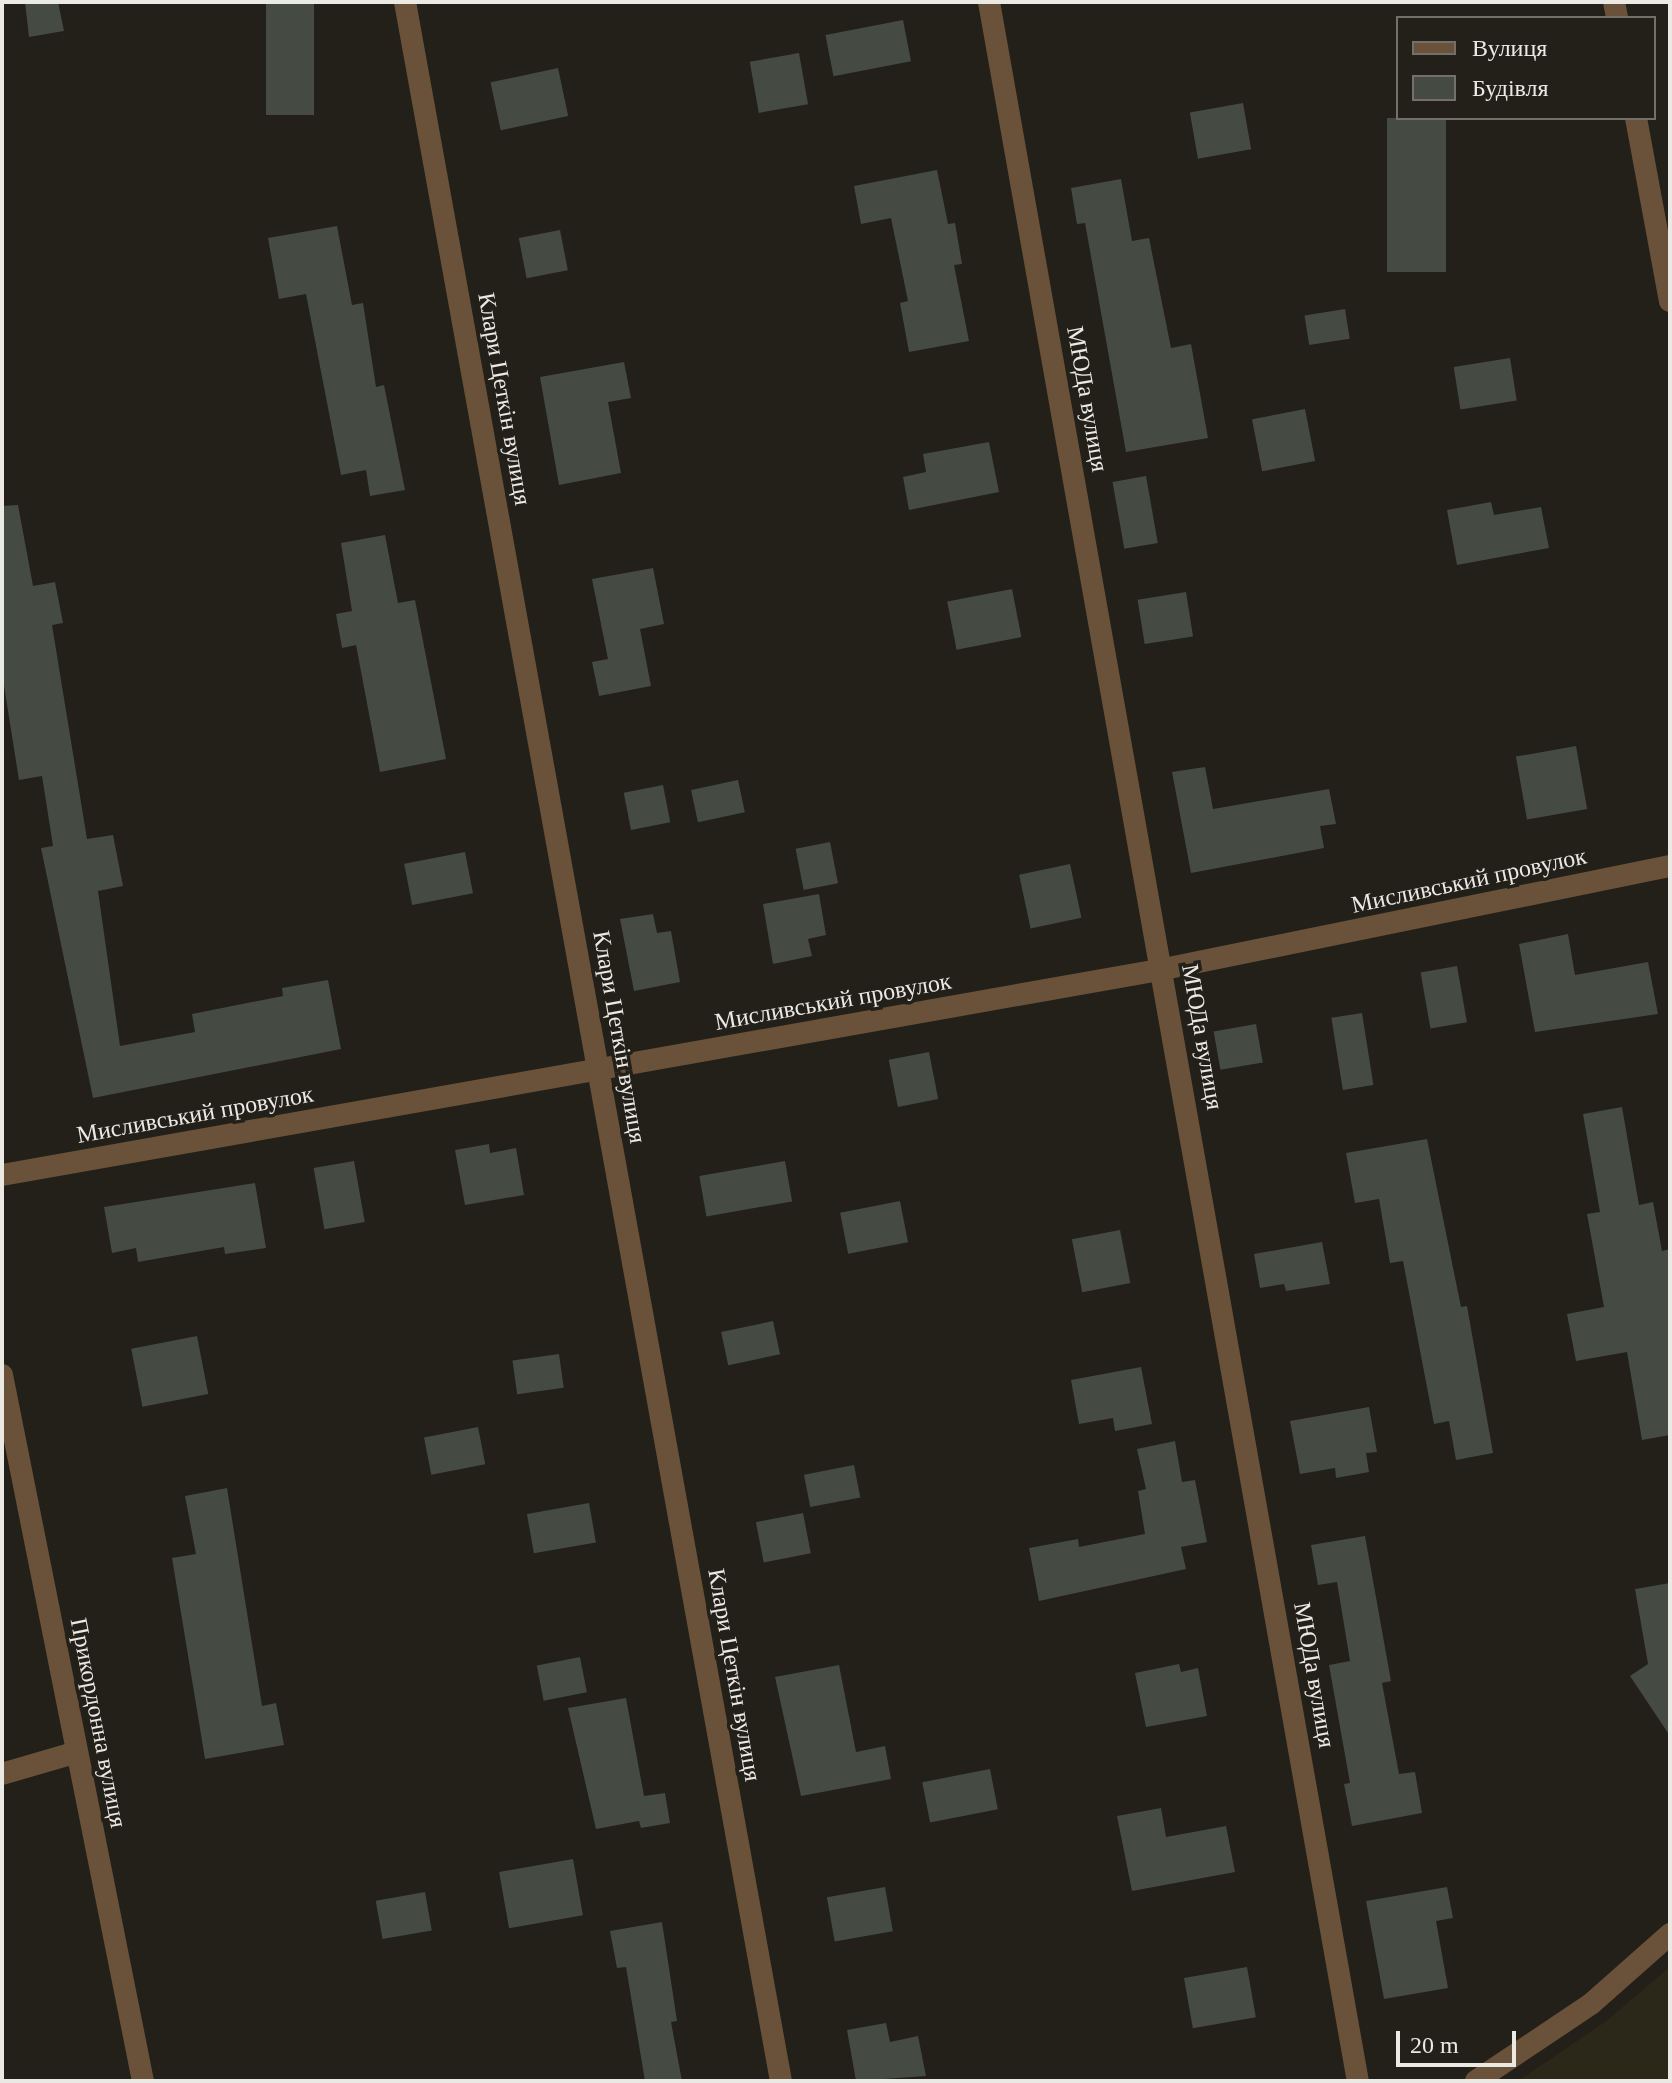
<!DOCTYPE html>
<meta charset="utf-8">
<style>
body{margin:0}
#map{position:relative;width:1672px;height:2083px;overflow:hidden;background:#222018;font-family:"Times New Roman",serif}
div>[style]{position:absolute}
.built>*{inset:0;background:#2b2819}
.building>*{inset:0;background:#454b42;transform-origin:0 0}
.minor>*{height:22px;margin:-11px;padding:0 11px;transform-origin:11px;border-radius:11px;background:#69513a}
span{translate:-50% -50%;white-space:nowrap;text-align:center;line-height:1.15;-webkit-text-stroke:7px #222018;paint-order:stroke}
.street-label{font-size:24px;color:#eae9e3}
.frame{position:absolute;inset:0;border:4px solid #eae9e3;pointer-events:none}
.legend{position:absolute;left:1396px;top:16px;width:260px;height:104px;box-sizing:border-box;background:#222018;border:2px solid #727069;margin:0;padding:10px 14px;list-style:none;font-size:24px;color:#eae9e3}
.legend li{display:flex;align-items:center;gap:16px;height:40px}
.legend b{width:40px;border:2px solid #727069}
.scale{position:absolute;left:1396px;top:2031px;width:120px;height:36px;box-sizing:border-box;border:4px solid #eae9e3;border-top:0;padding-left:10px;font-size:24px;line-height:28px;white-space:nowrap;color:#eae9e3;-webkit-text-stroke:6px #222018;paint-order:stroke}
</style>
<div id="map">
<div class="built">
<i style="clip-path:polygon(1670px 1967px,1670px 2081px,1518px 2081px,1605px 2022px)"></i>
</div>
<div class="building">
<i style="clip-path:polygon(25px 2px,58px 2px,64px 31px,29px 37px)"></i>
<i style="left:266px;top:2px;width:48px;height:113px"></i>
<i style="left:903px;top:20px;width:42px;height:79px;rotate:79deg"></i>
<i style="left:799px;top:53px;width:52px;height:50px;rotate:80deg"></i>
<i style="left:558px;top:68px;width:49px;height:69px;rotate:78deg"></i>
<i style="left:1243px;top:103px;width:47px;height:54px;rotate:80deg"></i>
<i style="left:1387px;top:118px;width:59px;height:154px"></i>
<i style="clip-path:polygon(937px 170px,948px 224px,955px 223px,962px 264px,954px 265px,969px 341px,909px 352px,900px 303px,908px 301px,891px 218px,861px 224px,854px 186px)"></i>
<i style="clip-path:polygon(1121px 179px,1132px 241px,1149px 238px,1171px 348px,1191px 344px,1208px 438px,1126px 452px,1085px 223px,1077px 224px,1071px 188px)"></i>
<i style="clip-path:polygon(337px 226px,352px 305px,363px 303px,376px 387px,384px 385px,405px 490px,370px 496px,366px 470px,341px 475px,306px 294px,279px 299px,268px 238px)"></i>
<i style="left:560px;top:230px;width:41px;height:42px;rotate:79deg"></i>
<i style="left:1345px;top:309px;width:30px;height:41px;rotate:81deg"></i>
<i style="left:1510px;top:358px;width:43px;height:57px;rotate:81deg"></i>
<i style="clip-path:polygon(624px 362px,631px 398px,608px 402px,621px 473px,559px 485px,540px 377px)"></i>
<i style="left:1305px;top:409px;width:53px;height:54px;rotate:79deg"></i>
<i style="clip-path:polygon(989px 442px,999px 492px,909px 510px,903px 477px,926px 472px,923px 454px)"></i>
<i style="left:1146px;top:476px;width:68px;height:34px;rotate:80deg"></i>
<i style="clip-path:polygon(1491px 502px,1494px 515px,1541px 507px,1549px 548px,1457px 565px,1447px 510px)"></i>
<i style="clip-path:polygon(18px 505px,33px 586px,55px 582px,63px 623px,52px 625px,87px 839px,113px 835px,123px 886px,98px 891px,120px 1046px,195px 1032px,192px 1014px,283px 996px,282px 988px,328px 980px,341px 1049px,93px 1098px,41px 848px,53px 846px,42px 776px,19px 780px,2px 673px,2px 506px)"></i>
<i style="clip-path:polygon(385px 535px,398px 603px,415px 600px,446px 759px,380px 772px,356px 645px,342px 648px,336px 614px,352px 611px,341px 543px)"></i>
<i style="clip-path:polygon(653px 568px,664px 624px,640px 629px,651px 686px,599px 696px,592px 662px,608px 659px,592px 579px)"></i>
<i style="left:1012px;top:589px;width:49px;height:66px;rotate:79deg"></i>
<i style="left:1186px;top:592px;width:45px;height:49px;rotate:81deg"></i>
<i style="left:1576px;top:746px;width:64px;height:61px;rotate:80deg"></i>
<i style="clip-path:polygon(1205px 767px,1213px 809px,1329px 789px,1336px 824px,1320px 826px,1324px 848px,1191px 873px,1172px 772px)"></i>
<i style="left:738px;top:780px;width:33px;height:48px;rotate:78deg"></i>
<i style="left:663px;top:785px;width:38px;height:40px;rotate:79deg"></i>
<i style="left:830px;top:842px;width:42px;height:35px;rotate:79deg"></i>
<i style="left:465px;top:852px;width:42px;height:62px;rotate:79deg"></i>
<i style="left:1070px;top:864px;width:55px;height:52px;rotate:78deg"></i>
<i style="clip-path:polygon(819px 894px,826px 935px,808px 939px,812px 956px,773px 964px,763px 904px)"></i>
<i style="clip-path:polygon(653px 914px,657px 933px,671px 931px,680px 982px,634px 991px,620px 919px)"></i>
<i style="clip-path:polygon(1568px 934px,1575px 975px,1648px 962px,1658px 1014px,1535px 1032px,1519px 944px)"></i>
<i style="left:1457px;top:966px;width:57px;height:37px;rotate:80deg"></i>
<i style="left:1362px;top:1013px;width:73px;height:31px;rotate:81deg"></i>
<i style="left:1256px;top:1024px;width:39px;height:43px;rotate:80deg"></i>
<i style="left:929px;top:1052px;width:48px;height:41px;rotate:79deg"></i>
<i style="clip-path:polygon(1622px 1107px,1639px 1205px,1653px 1202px,1662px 1251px,1670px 1249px,1670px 1435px,1642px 1440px,1627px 1352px,1576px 1361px,1567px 1314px,1604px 1307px,1587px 1214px,1600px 1212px,1583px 1114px)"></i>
<i style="clip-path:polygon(1427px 1139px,1461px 1307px,1467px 1306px,1493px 1453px,1456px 1460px,1449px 1421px,1434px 1424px,1403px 1261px,1390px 1263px,1379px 1199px,1355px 1203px,1346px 1153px)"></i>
<i style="clip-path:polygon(489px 1144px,490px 1153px,516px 1148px,524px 1195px,465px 1205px,455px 1150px)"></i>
<i style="left:354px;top:1161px;width:62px;height:41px;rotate:80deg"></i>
<i style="left:785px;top:1161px;width:41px;height:87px;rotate:80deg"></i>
<i style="clip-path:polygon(255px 1183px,266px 1248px,225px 1254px,224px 1247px,138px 1262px,136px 1248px,112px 1253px,104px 1207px)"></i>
<i style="left:900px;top:1201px;width:42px;height:61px;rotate:79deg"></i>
<i style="left:1120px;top:1230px;width:54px;height:49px;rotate:79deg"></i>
<i style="clip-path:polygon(1322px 1242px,1330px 1284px,1286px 1291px,1284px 1284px,1260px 1288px,1254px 1254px)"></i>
<i style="left:773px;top:1321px;width:34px;height:53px;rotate:78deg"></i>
<i style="left:197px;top:1336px;width:59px;height:67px;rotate:79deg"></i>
<i style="left:559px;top:1354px;width:34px;height:47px;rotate:82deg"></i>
<i style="clip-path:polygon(1141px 1367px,1152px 1424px,1115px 1431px,1113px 1418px,1079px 1424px,1071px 1380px)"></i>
<i style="clip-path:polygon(1369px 1407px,1377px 1452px,1366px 1453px,1369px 1472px,1336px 1478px,1335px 1468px,1300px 1474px,1290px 1421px)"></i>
<i style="left:478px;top:1427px;width:38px;height:55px;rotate:79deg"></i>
<i style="clip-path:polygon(1175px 1441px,1182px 1482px,1195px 1480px,1207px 1542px,1181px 1547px,1186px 1569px,1039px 1601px,1029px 1548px,1078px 1539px,1079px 1547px,1145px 1534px,1138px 1491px,1146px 1489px,1137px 1449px)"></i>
<i style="left:854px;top:1465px;width:33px;height:51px;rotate:79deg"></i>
<i style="clip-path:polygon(227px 1488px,262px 1706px,276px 1703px,284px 1745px,205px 1759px,172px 1558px,196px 1554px,185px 1496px)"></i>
<i style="left:589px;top:1503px;width:40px;height:63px;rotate:80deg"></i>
<i style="left:803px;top:1513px;width:41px;height:48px;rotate:79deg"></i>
<i style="clip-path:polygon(1365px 1536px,1391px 1681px,1382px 1683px,1399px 1774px,1415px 1772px,1422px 1813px,1352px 1826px,1344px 1784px,1350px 1783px,1329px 1665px,1350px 1661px,1337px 1582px,1318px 1585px,1311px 1545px)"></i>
<i style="clip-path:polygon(1670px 1583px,1670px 1736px,1630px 1676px,1648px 1664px,1635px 1589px)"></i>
<i style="left:580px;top:1657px;width:36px;height:44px;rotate:79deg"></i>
<i style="clip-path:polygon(1179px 1664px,1181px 1672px,1198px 1668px,1207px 1716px,1146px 1727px,1135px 1673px)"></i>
<i style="clip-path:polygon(839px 1665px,856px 1752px,885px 1746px,891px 1779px,801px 1796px,775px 1677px)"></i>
<i style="clip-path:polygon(626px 1698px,644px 1796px,665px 1793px,670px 1823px,641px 1828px,639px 1821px,596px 1829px,568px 1708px)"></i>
<i style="left:990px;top:1769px;width:41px;height:69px;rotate:79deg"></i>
<i style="clip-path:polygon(1161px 1808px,1166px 1837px,1226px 1826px,1235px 1872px,1132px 1891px,1117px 1816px)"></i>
<i style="left:573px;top:1859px;width:57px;height:75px;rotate:80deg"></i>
<i style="left:885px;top:1887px;width:45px;height:59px;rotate:80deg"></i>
<i style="clip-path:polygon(1447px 1887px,1453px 1918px,1436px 1921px,1448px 1988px,1384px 1999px,1366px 1901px)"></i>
<i style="left:425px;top:1892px;width:39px;height:50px;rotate:80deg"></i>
<i style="clip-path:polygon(662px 1922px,677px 2021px,671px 2022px,682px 2081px,645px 2081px,626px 1967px,617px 1968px,610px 1931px)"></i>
<i style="left:1247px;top:1967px;width:51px;height:64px;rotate:80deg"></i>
<i style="clip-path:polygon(886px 2023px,890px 2042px,918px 2036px,926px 2076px,856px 2081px,847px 2030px)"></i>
</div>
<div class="minor">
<i style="left:405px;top:2px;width:2113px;rotate:79.75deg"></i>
<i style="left:989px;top:2px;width:2111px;rotate:79.94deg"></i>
<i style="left:1614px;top:2px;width:16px;rotate:79deg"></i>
<i style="left:1636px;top:118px;width:186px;rotate:79.5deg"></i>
<i style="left:2px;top:1175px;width:1180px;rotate:-10.05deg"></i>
<i style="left:1164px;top:969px;width:516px;rotate:-11.51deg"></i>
<i style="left:2px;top:1375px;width:720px;rotate:78.71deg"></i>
<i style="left:2px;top:1774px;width:78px;rotate:-16.3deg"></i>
<i style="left:1476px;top:2081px;width:138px;rotate:-33.8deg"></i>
<i style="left:1591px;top:2004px;width:106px;rotate:-41.5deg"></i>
</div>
<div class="street-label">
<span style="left:504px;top:399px;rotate:80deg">Клари Цеткін вулиця</span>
<span style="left:1087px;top:399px;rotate:80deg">МЮДа вулиця</span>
<span style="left:1469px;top:881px;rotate:-12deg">Мисливський провулок</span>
<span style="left:833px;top:1002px;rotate:-10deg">Мисливський провулок</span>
<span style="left:619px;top:1037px;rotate:80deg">Клари Цеткін вулиця</span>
<span style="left:1202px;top:1037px;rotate:80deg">МЮДа вулиця</span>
<span style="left:195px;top:1115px;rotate:-10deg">Мисливський провулок</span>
<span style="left:734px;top:1675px;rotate:80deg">Клари Цеткін вулиця</span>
<span style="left:1314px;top:1675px;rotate:80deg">МЮДа вулиця</span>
<span style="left:98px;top:1723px;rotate:79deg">Прикордонна вулиця</span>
</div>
<div class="frame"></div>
<ul class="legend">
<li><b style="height:10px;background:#69513a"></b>Вулиця</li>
<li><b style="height:22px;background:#454b42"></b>Будівля</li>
</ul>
<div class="scale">20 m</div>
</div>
